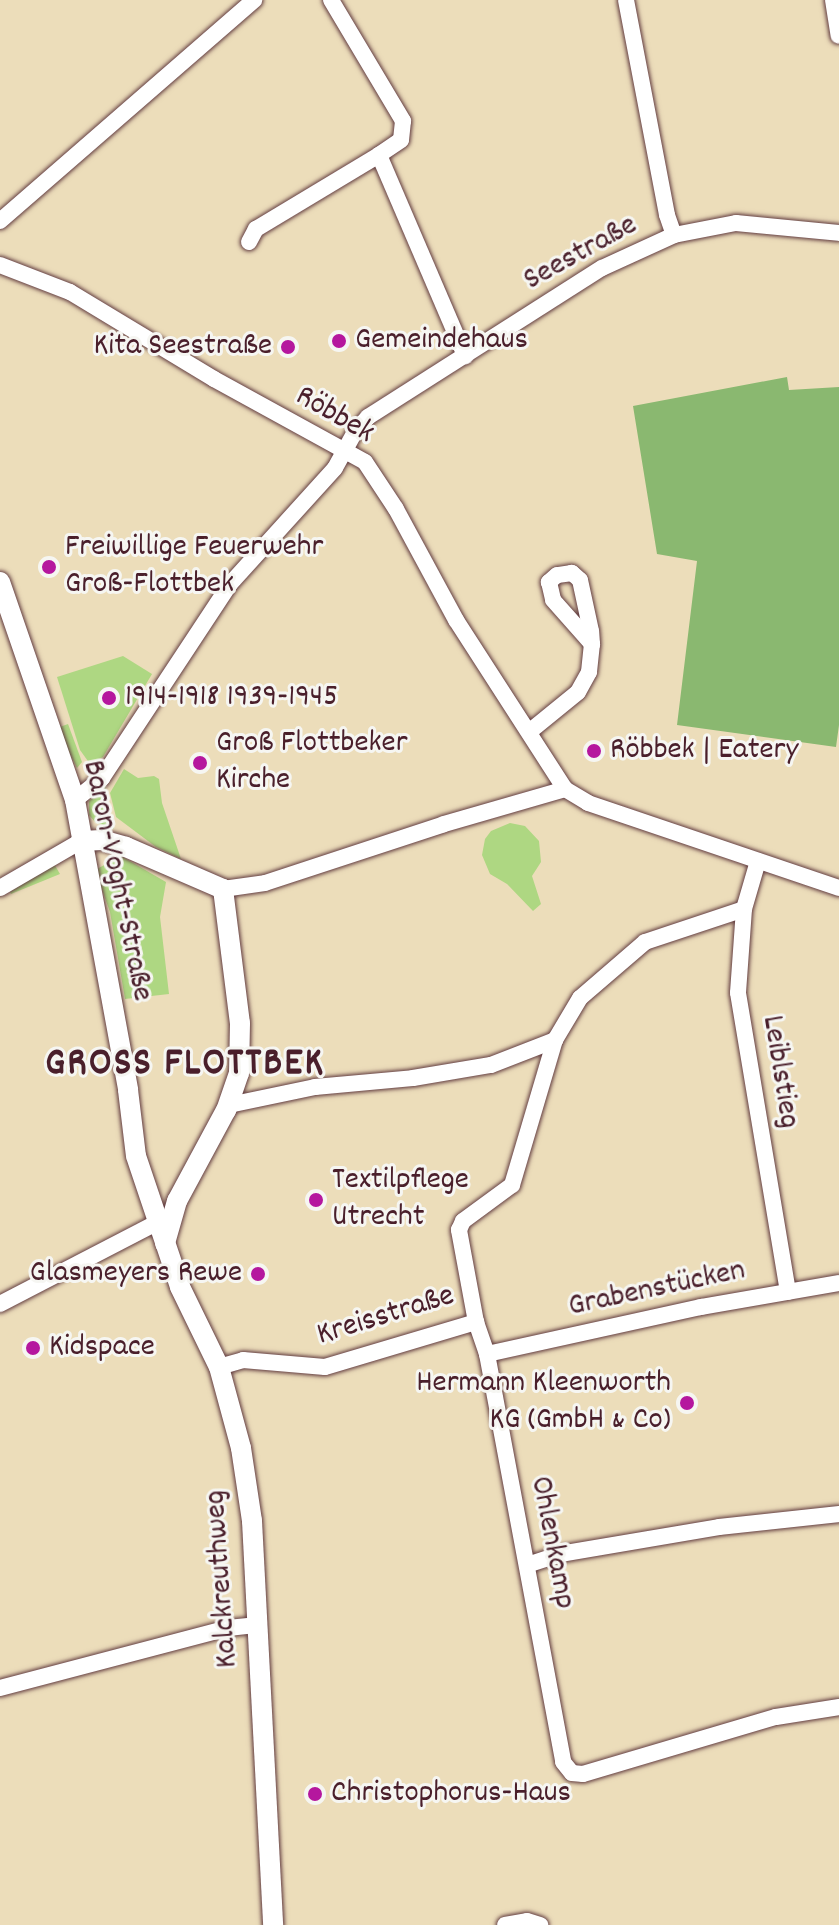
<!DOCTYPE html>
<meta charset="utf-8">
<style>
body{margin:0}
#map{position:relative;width:839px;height:1925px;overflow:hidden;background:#ecddba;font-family:Dekko,sans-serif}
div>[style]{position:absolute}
.green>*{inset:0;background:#aed782}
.forest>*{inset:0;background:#8ab870}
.roads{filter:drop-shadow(0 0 2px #623c40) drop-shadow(0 0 2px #623c40)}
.minor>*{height:16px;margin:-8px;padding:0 8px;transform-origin:8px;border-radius:8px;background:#fff}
.tertiary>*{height:20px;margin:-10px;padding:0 10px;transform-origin:10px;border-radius:10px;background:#fff}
.dots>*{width:22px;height:22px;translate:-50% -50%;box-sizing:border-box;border:4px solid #f6f6f2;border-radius:50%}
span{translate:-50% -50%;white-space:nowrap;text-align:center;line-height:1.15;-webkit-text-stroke:6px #f6f6f2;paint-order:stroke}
.street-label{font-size:32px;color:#4a1f2b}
.poi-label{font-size:32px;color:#4a1f2b}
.left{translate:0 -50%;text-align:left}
.right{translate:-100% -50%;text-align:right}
.district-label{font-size:40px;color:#4a1f2b;font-weight:700;letter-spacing:2px}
</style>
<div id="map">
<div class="green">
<i style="clip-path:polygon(123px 656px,152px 674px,103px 757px,90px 764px,80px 750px,57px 677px)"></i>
<i style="clip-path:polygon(68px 724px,82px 762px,77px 768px,57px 728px)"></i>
<i style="clip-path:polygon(124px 769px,138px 778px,154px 776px,159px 779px,162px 803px,181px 859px,156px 847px,116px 817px,110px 793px)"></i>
<i style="clip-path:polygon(106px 785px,105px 801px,114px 829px,96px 823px,89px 815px,89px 801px)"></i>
<i style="clip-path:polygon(510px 823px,525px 826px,539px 841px,541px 862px,532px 876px,541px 904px,533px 911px,507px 884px,490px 874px,482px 855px,485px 839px,491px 831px)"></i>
<i style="clip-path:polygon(121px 856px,166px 882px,160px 917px,169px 994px,125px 999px,110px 912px,95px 870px)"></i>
<i style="clip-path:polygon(53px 862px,60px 874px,11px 894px,10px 892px)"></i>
</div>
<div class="forest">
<i style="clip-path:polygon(787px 377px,789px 390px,839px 387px,839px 725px,836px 747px,677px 725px,697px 561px,657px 554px,633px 406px)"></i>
</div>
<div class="roads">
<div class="minor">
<i style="left:331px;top:0;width:141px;rotate:59.2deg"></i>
<i style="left:403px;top:121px;width:19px;rotate:96deg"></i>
<i style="left:401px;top:140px;width:27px;rotate:146deg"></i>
<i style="left:379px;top:155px;width:219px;rotate:66.8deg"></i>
<i style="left:626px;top:0;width:219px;rotate:79.2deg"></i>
<i style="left:667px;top:215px;width:21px;rotate:71deg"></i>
<i style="left:833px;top:0;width:36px;rotate:81deg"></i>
<i style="left:0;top:221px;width:337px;rotate:-41deg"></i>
<i style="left:249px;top:242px;width:15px;rotate:-62deg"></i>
<i style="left:256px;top:229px;width:144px;rotate:-31deg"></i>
<i style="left:0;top:265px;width:75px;rotate:21.1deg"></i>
<i style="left:70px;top:292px;width:168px;rotate:31.1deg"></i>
<i style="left:214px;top:379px;width:172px;rotate:28.8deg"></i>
<i style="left:365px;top:462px;width:56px;rotate:56.6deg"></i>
<i style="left:396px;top:509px;width:126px;rotate:61.6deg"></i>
<i style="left:456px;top:620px;width:201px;rotate:57.2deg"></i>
<i style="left:565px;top:789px;width:27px;rotate:31deg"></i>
<i style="left:588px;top:803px;width:265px;rotate:18.7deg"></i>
<i style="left:529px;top:732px;width:63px;rotate:-39.2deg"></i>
<i style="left:578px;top:692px;width:23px;rotate:-61deg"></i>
<i style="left:589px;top:672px;width:28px;rotate:-84deg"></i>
<i style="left:592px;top:644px;width:13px;rotate:-94deg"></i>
<i style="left:591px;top:631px;width:52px;rotate:-102.2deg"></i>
<i style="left:580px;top:580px;width:11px;rotate:-139deg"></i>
<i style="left:572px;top:573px;width:15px;rotate:172deg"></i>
<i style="left:557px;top:575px;width:11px;rotate:139deg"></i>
<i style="left:549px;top:582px;width:18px;rotate:77deg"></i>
<i style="left:553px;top:600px;width:59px;rotate:48.4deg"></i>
<i style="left:75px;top:800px;width:35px;rotate:-39deg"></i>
<i style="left:102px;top:778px;width:232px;rotate:-56.6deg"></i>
<i style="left:230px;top:584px;width:156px;rotate:-47.8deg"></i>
<i style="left:335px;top:468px;width:43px;rotate:-61.1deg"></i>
<i style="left:356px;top:430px;width:18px;rotate:-47deg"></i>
<i style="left:368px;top:417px;width:277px;rotate:-32.5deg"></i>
<i style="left:602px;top:268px;width:79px;rotate:-24.6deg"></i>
<i style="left:674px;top:235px;width:63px;rotate:-11deg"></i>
<i style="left:736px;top:223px;width:103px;rotate:5.5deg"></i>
<i style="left:758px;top:861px;width:50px;rotate:106.3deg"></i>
<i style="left:744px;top:909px;width:84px;rotate:94.1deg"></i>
<i style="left:738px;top:993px;width:303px;rotate:80.5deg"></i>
<i style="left:0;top:888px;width:94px;rotate:-30.1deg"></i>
<i style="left:223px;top:889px;width:42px;rotate:-8.1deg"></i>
<i style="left:265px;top:883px;width:188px;rotate:-18.2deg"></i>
<i style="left:444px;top:824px;width:126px;rotate:-16.1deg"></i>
<i style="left:229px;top:1105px;width:88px;rotate:-11.8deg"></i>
<i style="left:315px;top:1087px;width:98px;rotate:-5.2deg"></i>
<i style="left:413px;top:1078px;width:79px;rotate:-9.5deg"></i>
<i style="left:491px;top:1065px;width:69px;rotate:-21.3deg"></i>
<i style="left:555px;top:1040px;width:49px;rotate:-59.2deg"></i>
<i style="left:580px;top:998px;width:86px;rotate:-40.7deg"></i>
<i style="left:645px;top:942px;width:104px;rotate:-18.4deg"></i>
<i style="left:0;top:1304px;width:178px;rotate:-27.4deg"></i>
<i style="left:476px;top:1322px;width:34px;rotate:71deg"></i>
<i style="left:487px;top:1354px;width:415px;rotate:79.4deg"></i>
<i style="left:563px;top:1762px;width:14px;rotate:51deg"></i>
<i style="left:572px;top:1773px;width:11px;rotate:5deg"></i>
<i style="left:583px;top:1774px;width:201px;rotate:-16.5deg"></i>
<i style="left:776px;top:1717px;width:64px;rotate:-9deg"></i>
<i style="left:487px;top:1354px;width:219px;rotate:-12.4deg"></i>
<i style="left:701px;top:1307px;width:140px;rotate:-9.9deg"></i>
<i style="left:219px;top:1367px;width:25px;rotate:-16deg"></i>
<i style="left:243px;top:1360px;width:82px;rotate:4.9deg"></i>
<i style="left:325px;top:1367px;width:158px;rotate:-16.6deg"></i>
<i style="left:476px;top:1322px;width:94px;rotate:-100.5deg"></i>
<i style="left:459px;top:1230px;width:10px;rotate:-66deg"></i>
<i style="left:463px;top:1221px;width:61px;rotate:-36.3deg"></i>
<i style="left:512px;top:1185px;width:151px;rotate:-73.5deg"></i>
<i style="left:527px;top:1565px;width:35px;rotate:-18deg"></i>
<i style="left:560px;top:1554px;width:161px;rotate:-9.6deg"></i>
<i style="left:719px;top:1527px;width:121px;rotate:-6.2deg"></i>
<i style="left:0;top:1688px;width:236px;rotate:-14.7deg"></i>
<i style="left:228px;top:1628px;width:30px;rotate:-6deg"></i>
<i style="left:505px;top:1925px;width:22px;rotate:-10deg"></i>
<i style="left:527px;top:1921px;width:14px;rotate:17deg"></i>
</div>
<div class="tertiary">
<i style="left:0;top:582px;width:231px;rotate:71deg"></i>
<i style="left:75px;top:800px;width:295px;rotate:79.6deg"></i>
<i style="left:128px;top:1090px;width:66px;rotate:83.1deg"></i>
<i style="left:136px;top:1156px;width:138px;rotate:71.4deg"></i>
<i style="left:180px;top:1287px;width:89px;rotate:64deg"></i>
<i style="left:219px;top:1367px;width:84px;rotate:74.8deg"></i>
<i style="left:241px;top:1448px;width:74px;rotate:81.4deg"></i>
<i style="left:252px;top:1521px;width:405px;rotate:87deg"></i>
<i style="left:81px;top:841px;width:21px;rotate:-3deg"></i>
<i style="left:102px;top:840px;width:25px;rotate:16deg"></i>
<i style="left:126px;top:847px;width:106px;rotate:23.4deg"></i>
<i style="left:223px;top:889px;width:135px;rotate:82.8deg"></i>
<i style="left:240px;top:1023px;width:50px;rotate:91.1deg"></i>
<i style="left:239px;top:1073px;width:39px;rotate:109deg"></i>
<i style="left:226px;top:1110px;width:103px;rotate:118.3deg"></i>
<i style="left:177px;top:1201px;width:44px;rotate:105.9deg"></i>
</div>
</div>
<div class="dots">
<i style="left:339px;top:341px;background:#b5179e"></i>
<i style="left:288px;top:347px;background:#b5179e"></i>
<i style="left:49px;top:567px;background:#b5179e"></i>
<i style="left:109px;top:698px;background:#b5179e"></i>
<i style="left:594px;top:751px;background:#b5179e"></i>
<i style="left:200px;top:763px;background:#b5179e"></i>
<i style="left:316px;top:1200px;background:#b5179e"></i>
<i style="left:258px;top:1274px;background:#b5179e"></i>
<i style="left:33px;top:1348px;background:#b5179e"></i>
<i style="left:687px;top:1403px;background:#b5179e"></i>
<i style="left:315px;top:1794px;background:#b5179e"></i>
</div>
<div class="street-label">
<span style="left:581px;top:254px;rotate:-29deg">Seestraße</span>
<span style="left:334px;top:416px;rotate:30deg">Röbbek</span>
<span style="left:116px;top:881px;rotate:78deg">Baron-Voght-Straße</span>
<span style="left:779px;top:1072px;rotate:81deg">Leiblstieg</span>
<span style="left:657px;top:1290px;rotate:-12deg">Grabenstücken</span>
<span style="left:386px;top:1317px;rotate:-17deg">Kreisstraße</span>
<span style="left:551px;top:1543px;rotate:79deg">Ohlenkamp</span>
<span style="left:223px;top:1579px;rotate:-94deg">Kalckreuthweg</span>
</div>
<div class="poi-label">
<span class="left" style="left:355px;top:341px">Gemeindehaus</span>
<span class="right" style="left:272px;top:347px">Kita Seestraße</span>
<span class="left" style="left:65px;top:567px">Freiwillige Feuerwehr<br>Groß-Flottbek</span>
<span class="left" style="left:125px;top:698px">1914-1918 1939-1945</span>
<span class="left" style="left:216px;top:763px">Groß Flottbeker<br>Kirche</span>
<span class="left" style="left:610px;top:751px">Röbbek | Eatery</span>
<span class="left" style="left:332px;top:1200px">Textilpflege<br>Utrecht</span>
<span class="right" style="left:242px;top:1274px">Glasmeyers Rewe</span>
<span class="left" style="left:49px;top:1348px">Kidspace</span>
<span class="right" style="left:671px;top:1403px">Hermann Kleenworth<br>KG (GmbH &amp; Co)</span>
<span class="left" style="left:331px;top:1794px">Christophorus-Haus</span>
</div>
<div class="district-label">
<span style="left:185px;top:1066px">GROSS FLOTTBEK</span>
</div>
</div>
